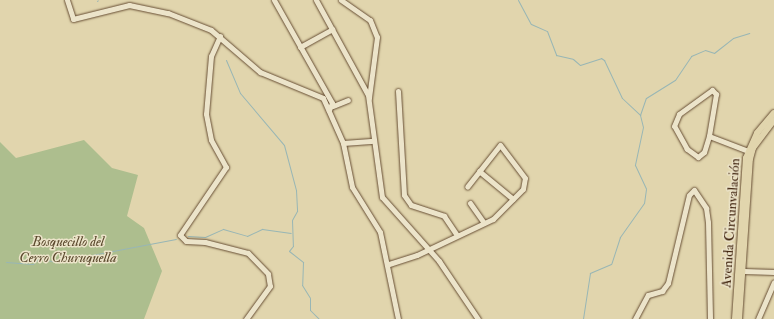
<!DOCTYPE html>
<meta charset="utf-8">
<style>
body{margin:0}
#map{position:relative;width:774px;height:319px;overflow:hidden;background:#e1d5ad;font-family:"IM FELL Double Pica",serif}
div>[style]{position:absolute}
.green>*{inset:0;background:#adbe8e}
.stream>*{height:1px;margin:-0.5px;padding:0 0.5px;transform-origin:0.5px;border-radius:0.5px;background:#98b6b5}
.roads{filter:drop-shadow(0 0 1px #674e34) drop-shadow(0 0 1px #674e34)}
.minor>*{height:5px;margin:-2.5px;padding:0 2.5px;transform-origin:2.5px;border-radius:2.5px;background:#ece4ca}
.major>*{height:6px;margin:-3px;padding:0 3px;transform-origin:3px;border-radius:3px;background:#e1d5ad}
span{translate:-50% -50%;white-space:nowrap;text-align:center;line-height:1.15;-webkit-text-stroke:3px #ece4ca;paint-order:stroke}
.street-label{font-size:14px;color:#3e210c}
.park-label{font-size:14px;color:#5a482c;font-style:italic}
</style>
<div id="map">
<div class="green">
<i style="clip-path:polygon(84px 140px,112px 168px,138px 175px,127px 216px,144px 228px,162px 271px,144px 319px,0 319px,0 142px,16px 158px)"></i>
</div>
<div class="stream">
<i style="left:518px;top:0;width:27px;rotate:62deg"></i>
<i style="left:531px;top:24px;width:17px;rotate:24deg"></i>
<i style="left:547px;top:31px;width:26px;rotate:69deg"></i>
<i style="left:556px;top:55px;width:17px;rotate:13deg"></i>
<i style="left:573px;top:59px;width:9px;rotate:41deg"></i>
<i style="left:580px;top:65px;width:22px;rotate:-18deg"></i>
<i style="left:601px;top:58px;width:4px;rotate:34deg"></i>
<i style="left:604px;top:60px;width:42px;rotate:64.7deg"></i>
<i style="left:622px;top:98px;width:25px;rotate:43deg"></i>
<i style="left:640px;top:115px;width:12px;rotate:76deg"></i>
<i style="left:643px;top:127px;width:39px;rotate:102deg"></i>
<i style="left:635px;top:165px;width:26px;rotate:65deg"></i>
<i style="left:646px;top:189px;width:14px;rotate:98deg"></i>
<i style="left:644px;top:203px;width:42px;rotate:125.2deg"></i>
<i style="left:620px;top:237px;width:28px;rotate:108deg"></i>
<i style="left:611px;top:264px;width:23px;rotate:157deg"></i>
<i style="left:590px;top:273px;width:47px;rotate:98.7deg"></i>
<i style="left:97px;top:1px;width:1px;rotate:-45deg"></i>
<i style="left:226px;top:60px;width:36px;rotate:67deg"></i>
<i style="left:240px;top:93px;width:68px;rotate:49.8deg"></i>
<i style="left:284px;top:145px;width:47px;rotate:75.1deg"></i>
<i style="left:296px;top:190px;width:21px;rotate:87deg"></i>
<i style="left:297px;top:211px;width:10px;rotate:119deg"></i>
<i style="left:292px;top:220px;width:26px;rotate:88deg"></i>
<i style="left:293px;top:246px;width:6px;rotate:129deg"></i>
<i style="left:289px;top:251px;width:18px;rotate:38deg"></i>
<i style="left:303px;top:262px;width:23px;rotate:92deg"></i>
<i style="left:302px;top:285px;width:15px;rotate:58deg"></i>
<i style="left:310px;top:298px;width:12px;rotate:90deg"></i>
<i style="left:310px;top:310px;width:13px;rotate:45deg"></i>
<i style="left:640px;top:115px;width:18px;rotate:-71deg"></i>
<i style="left:646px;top:98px;width:34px;rotate:-32deg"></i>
<i style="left:675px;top:80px;width:29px;rotate:-56deg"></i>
<i style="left:691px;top:56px;width:15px;rotate:-23deg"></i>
<i style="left:705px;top:50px;width:9px;rotate:18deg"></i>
<i style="left:714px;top:53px;width:24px;rotate:-38deg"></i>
<i style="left:733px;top:38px;width:17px;rotate:-17deg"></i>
<i style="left:188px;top:236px;width:17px;rotate:3deg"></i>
<i style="left:205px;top:237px;width:20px;rotate:-24deg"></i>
<i style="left:223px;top:229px;width:25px;rotate:16deg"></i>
<i style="left:247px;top:236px;width:17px;rotate:-25deg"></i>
<i style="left:262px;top:229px;width:29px;rotate:8deg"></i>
<i style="left:6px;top:262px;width:27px;rotate:4deg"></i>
<i style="left:33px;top:264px;width:8px;rotate:-45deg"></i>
<i style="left:39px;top:258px;width:16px;rotate:14deg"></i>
<i style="left:55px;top:262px;width:123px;rotate:-10.8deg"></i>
</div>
<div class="roads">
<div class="minor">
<i style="left:67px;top:0;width:20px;rotate:72deg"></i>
<i style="left:73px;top:19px;width:58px;rotate:-14deg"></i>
<i style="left:129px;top:5px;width:40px;rotate:12deg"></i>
<i style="left:168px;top:13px;width:46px;rotate:21.6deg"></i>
<i style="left:211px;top:30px;width:65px;rotate:40.6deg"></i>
<i style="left:260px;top:72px;width:68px;rotate:22.4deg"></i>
<i style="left:323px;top:98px;width:49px;rotate:66deg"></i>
<i style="left:343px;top:143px;width:31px;rotate:-4deg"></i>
<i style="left:274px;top:0;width:118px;rotate:60.6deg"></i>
<i style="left:332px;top:103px;width:8px;rotate:113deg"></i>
<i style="left:316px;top:0;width:108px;rotate:61.3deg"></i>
<i style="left:368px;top:95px;width:103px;rotate:82.2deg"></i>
<i style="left:382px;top:197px;width:86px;rotate:48.3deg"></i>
<i style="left:439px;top:261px;width:70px;rotate:56.1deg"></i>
<i style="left:341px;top:0;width:35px;rotate:35deg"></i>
<i style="left:370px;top:20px;width:18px;rotate:68deg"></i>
<i style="left:377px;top:37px;width:62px;rotate:97.5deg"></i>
<i style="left:220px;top:36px;width:22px;rotate:114deg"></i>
<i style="left:211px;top:56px;width:58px;rotate:94.9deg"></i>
<i style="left:206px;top:114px;width:26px;rotate:79deg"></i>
<i style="left:211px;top:140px;width:31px;rotate:61deg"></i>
<i style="left:226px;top:167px;width:82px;rotate:124.1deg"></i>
<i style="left:180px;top:235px;width:8px;rotate:45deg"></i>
<i style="left:186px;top:241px;width:19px;rotate:3deg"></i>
<i style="left:205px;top:242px;width:44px;rotate:14.3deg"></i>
<i style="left:248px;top:253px;width:29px;rotate:46deg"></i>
<i style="left:268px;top:274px;width:12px;rotate:81deg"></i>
<i style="left:270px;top:286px;width:41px;rotate:126deg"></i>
<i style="left:300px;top:47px;width:37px;rotate:-29deg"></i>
<i style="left:398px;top:91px;width:104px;rotate:86.7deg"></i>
<i style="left:404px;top:195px;width:12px;rotate:55deg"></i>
<i style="left:411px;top:205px;width:35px;rotate:18deg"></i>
<i style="left:444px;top:216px;width:22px;rotate:56deg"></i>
<i style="left:333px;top:106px;width:16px;rotate:-22deg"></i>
<i style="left:709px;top:136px;width:17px;rotate:107deg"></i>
<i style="left:704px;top:152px;width:8px;rotate:140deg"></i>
<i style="left:698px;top:157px;width:14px;rotate:-144deg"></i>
<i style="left:687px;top:149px;width:26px;rotate:-119deg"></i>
<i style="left:674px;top:126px;width:13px;rotate:-67deg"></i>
<i style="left:679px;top:114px;width:41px;rotate:-36deg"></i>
<i style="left:712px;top:90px;width:6px;rotate:45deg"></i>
<i style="left:716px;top:94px;width:43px;rotate:99.5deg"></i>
<i style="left:709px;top:136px;width:45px;rotate:20.9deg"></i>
<i style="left:343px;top:143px;width:45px;rotate:78.4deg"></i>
<i style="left:352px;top:187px;width:53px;rotate:58.1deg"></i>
<i style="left:380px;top:232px;width:89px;rotate:78.3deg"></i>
<i style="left:479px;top:171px;width:44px;rotate:39.5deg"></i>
<i style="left:470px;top:203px;width:24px;rotate:55deg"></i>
<i style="left:389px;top:264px;width:29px;rotate:-18deg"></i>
<i style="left:417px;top:255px;width:84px;rotate:-25.3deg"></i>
<i style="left:493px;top:219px;width:42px;rotate:-45deg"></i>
<i style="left:523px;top:189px;width:11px;rotate:-80deg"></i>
<i style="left:525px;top:178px;width:41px;rotate:-127.1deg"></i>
<i style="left:500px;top:145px;width:53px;rotate:128.2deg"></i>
<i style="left:744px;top:271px;width:30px;rotate:2deg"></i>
<i style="left:635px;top:319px;width:27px;rotate:-62deg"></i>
<i style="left:648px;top:295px;width:15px;rotate:-16deg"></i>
<i style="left:662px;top:291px;width:10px;rotate:-53deg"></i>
<i style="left:668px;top:283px;width:90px;rotate:-76.6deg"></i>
<i style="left:689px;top:195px;width:7px;rotate:-45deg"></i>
<i style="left:694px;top:190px;width:22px;rotate:56deg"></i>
<i style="left:706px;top:208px;width:14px;rotate:82deg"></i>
<i style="left:708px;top:222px;width:97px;rotate:88.8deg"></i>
<i style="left:758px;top:319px;width:40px;rotate:-66.6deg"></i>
</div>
<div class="major">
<i style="left:735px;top:319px;width:161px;rotate:-86.1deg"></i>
<i style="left:746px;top:158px;width:27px;rotate:-66deg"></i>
<i style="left:757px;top:133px;width:26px;rotate:-50deg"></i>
<i style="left:739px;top:319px;width:160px;rotate:-86.1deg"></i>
<i style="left:750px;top:159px;width:11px;rotate:-75deg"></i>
<i style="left:753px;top:148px;width:35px;rotate:-53deg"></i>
</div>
</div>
<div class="street-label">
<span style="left:731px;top:223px;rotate:-86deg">Avenida Circunvalación</span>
</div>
<div class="park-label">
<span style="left:68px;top:250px">Bosquecillo del<br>Cerro Churuquella</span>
</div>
</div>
